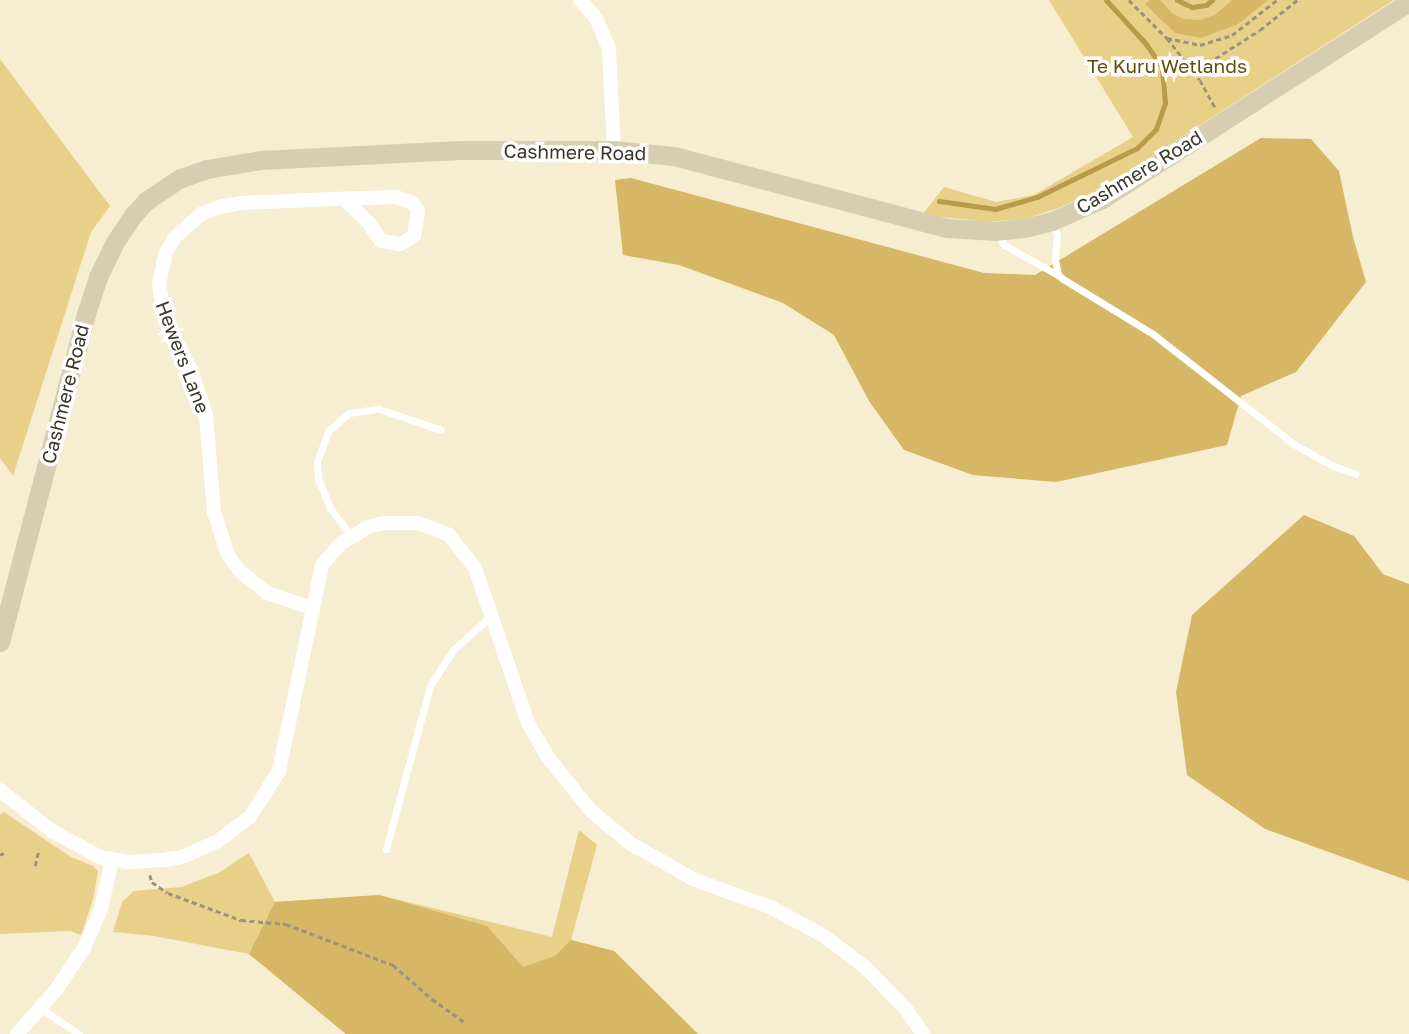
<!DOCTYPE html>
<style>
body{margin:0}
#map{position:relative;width:1409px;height:1034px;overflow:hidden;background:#f7edd1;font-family:"Golos Text",sans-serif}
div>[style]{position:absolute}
.green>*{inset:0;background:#e9d089}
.forest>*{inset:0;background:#d5b765}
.stream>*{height:5px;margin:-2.5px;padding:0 2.5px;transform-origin:2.5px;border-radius:2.5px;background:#b99c4a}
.path>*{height:2.5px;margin-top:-1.25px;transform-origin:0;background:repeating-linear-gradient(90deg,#9a937f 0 5px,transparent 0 8.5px)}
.lane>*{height:7px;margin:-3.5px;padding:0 3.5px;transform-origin:3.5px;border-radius:3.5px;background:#fff}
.street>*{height:14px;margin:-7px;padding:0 7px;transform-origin:7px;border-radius:7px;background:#fff}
.secondary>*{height:19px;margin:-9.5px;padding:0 9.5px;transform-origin:9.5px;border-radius:9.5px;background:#d7ceb2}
span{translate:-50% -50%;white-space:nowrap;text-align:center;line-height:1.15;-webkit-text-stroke:7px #fff;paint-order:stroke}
.park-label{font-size:19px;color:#614d0a}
.street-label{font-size:19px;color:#39352b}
</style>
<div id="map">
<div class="green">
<i style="clip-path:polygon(1049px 0,1394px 0,1101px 189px,1056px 209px,1024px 219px,987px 222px,922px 215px,944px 187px,996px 202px,1034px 195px,1133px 137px)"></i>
<i style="clip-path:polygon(0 59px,110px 206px,91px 232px,13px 476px,0 458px)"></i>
<i style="clip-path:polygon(4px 812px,71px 857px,93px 866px,98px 871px,93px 900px,81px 935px,70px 931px,0 934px,0 815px)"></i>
<i style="clip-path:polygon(579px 830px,597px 845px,571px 940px,614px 951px,698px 1034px,346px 1034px,249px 954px,154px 936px,113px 932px,122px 902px,134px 891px,181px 887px,218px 873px,249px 853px,275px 902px,379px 895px,552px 937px)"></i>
</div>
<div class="forest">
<i style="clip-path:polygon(1150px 0,1160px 0,1173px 14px,1184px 19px,1200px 20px,1215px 15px,1232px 0,1268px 0,1238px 24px,1201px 38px,1175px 33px,1145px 4px)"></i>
<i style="clip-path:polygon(1261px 138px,1311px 139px,1339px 171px,1353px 237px,1366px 282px,1296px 372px,1241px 396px,1227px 445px,1056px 482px,973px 475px,904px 450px,869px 401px,834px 335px,783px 303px,679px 265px,623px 255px,615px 180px,631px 178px,984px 273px,1035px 275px)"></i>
<i style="clip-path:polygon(1304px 515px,1354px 536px,1383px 574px,1409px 584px,1409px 881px,1265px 829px,1187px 775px,1176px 692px,1192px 615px)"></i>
<i style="clip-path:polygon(379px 895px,487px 926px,523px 967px,555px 956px,571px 940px,614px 951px,698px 1034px,346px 1034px,249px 954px,275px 902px)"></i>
</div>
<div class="stream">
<i style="left:1177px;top:0;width:17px;rotate:25deg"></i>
<i style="left:1192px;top:7px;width:14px;rotate:-8deg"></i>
<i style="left:1206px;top:5px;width:8px;rotate:-40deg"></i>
<i style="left:939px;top:201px;width:57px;rotate:8.1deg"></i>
<i style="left:995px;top:209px;width:44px;rotate:-15.9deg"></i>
<i style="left:1037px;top:197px;width:111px;rotate:-26.1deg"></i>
<i style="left:1137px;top:148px;width:27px;rotate:-45deg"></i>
<i style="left:1156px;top:129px;width:28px;rotate:-71deg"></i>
<i style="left:1165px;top:103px;width:36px;rotate:-95deg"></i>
<i style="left:1162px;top:67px;width:28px;rotate:-125deg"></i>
<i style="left:1146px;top:44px;width:59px;rotate:-132.3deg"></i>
</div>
<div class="path">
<i style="left:1129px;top:0;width:54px;rotate:45deg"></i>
<i style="left:1167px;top:38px;width:34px;rotate:12deg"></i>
<i style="left:1200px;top:45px;width:34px;rotate:-17deg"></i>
<i style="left:1232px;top:35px;width:57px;rotate:-37.9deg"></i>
<i style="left:1167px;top:38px;width:53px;rotate:51.8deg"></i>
<i style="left:1200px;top:80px;width:31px;rotate:61deg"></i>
<i style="left:1194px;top:72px;width:78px;rotate:-32.5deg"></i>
<i style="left:1260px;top:30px;width:48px;rotate:-39deg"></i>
<i style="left:0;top:855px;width:4px;rotate:-27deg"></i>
<i style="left:35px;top:866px;width:17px;rotate:-77deg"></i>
<i style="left:150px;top:875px;width:7px;rotate:74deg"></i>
<i style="left:152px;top:882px;width:19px;rotate:35deg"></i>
<i style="left:168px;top:893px;width:78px;rotate:20.3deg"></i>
<i style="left:241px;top:920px;width:45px;rotate:5.1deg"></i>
<i style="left:286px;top:924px;width:115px;rotate:21deg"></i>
<i style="left:393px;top:965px;width:52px;rotate:41.1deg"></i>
<i style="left:432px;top:999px;width:42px;rotate:35.2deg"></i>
</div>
<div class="lane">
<i style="left:1052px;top:222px;width:14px;rotate:69deg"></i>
<i style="left:1057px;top:235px;width:24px;rotate:95deg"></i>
<i style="left:1055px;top:259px;width:16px;rotate:79deg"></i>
<i style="left:1058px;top:275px;width:6px;rotate:39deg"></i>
<i style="left:1063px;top:279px;width:105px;rotate:31.4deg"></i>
<i style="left:1153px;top:334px;width:179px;rotate:38deg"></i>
<i style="left:1294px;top:444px;width:45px;rotate:29.4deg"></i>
<i style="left:1333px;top:466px;width:24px;rotate:19deg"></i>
<i style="left:995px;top:232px;width:16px;rotate:55deg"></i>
<i style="left:1004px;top:245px;width:62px;rotate:29.1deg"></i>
<i style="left:351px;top:536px;width:35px;rotate:-127deg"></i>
<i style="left:330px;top:508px;width:32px;rotate:-112deg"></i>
<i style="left:318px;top:478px;width:16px;rotate:-94deg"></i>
<i style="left:317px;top:462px;width:33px;rotate:-70deg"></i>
<i style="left:328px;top:431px;width:28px;rotate:-41deg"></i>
<i style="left:349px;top:413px;width:30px;rotate:-8deg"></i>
<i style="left:379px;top:409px;width:65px;rotate:18.7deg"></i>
<i style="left:386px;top:849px;width:169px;rotate:-74.9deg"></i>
<i style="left:430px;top:686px;width:43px;rotate:-57.4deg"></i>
<i style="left:453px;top:650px;width:52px;rotate:-41.9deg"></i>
<i style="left:40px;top:1008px;width:47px;rotate:33.7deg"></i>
</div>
<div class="street">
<i style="left:580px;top:0;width:24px;rotate:48deg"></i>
<i style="left:596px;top:18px;width:34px;rotate:67deg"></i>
<i style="left:609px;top:49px;width:101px;rotate:87.2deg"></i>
<i style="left:312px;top:608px;width:47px;rotate:-161.6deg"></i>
<i style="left:267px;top:593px;width:36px;rotate:-141deg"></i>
<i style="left:239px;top:570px;width:19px;rotate:-126deg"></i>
<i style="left:228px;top:555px;width:45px;rotate:-108deg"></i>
<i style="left:214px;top:512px;width:97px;rotate:-94.7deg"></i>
<i style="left:206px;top:415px;width:47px;rotate:-108.4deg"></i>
<i style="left:191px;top:370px;width:59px;rotate:-117.4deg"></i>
<i style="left:164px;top:318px;width:34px;rotate:-98deg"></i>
<i style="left:159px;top:284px;width:33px;rotate:-78deg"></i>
<i style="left:166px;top:252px;width:17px;rotate:-59deg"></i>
<i style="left:175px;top:237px;width:35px;rotate:-41deg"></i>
<i style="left:201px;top:214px;width:19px;rotate:-21deg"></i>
<i style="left:219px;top:207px;width:22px;rotate:-10deg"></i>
<i style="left:241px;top:203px;width:92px;rotate:-2.5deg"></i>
<i style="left:333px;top:199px;width:63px;rotate:-1.8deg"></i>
<i style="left:396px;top:197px;width:18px;rotate:19deg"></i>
<i style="left:413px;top:203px;width:9px;rotate:58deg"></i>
<i style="left:418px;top:211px;width:25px;rotate:99deg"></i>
<i style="left:414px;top:236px;width:16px;rotate:150deg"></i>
<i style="left:400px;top:244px;width:19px;rotate:-171deg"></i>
<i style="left:381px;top:241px;width:22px;rotate:-124deg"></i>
<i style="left:369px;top:223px;width:35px;rotate:-136deg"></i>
<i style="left:0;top:790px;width:66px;rotate:38.3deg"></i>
<i style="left:52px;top:831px;width:55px;rotate:28.4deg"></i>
<i style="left:100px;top:857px;width:27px;rotate:10deg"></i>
<i style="left:127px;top:862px;width:37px;rotate:-3deg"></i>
<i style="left:164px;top:860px;width:18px;rotate:-9deg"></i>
<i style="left:182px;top:857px;width:39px;rotate:-24deg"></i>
<i style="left:218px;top:841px;width:40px;rotate:-37deg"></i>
<i style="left:250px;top:817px;width:54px;rotate:-57.8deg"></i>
<i style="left:279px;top:771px;width:210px;rotate:-78.2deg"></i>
<i style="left:322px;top:565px;width:28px;rotate:-49deg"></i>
<i style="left:340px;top:544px;width:33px;rotate:-31deg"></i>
<i style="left:368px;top:527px;width:16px;rotate:-14deg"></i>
<i style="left:384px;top:523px;width:34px"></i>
<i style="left:418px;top:523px;width:33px;rotate:21deg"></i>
<i style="left:449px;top:535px;width:42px;rotate:51.8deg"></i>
<i style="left:475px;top:568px;width:164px;rotate:71.1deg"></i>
<i style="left:528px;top:723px;width:38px;rotate:60deg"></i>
<i style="left:547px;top:756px;width:70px;rotate:51.3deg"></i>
<i style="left:591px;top:811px;width:52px;rotate:39.5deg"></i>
<i style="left:631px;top:844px;width:73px;rotate:29.4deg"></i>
<i style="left:695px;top:880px;width:80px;rotate:19.8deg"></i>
<i style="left:770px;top:907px;width:61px;rotate:28.2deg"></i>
<i style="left:824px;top:936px;width:51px;rotate:37.1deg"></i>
<i style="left:865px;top:967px;width:57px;rotate:45.7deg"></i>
<i style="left:905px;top:1008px;width:32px;rotate:55deg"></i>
<i style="left:17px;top:1034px;width:59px;rotate:-48.4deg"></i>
<i style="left:56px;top:990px;width:50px;rotate:-56.3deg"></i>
<i style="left:84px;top:948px;width:43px;rotate:-66.4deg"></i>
<i style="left:101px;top:909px;width:50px;rotate:-77.3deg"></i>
</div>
<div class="secondary">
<i style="left:0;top:642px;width:339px;rotate:-75.3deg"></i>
<i style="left:86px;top:314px;width:39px;rotate:-72deg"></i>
<i style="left:98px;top:277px;width:39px;rotate:-64deg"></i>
<i style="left:115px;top:242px;width:32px;rotate:-56deg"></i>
<i style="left:133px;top:215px;width:19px;rotate:-47deg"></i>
<i style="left:146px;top:201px;width:40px;rotate:-34deg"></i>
<i style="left:179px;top:179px;width:30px;rotate:-20deg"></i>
<i style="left:207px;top:169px;width:55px;rotate:-9.5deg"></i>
<i style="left:261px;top:160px;width:199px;rotate:-2.9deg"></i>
<i style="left:460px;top:150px;width:154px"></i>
<i style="left:614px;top:150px;width:60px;rotate:5.7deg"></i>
<i style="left:674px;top:156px;width:282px;rotate:14.8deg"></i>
<i style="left:947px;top:228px;width:48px;rotate:3.6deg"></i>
<i style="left:995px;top:231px;width:29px;rotate:-6deg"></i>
<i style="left:1024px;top:228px;width:29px;rotate:-14deg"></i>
<i style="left:1052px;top:221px;width:55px;rotate:-23.7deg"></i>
<i style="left:1102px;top:199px;width:365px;rotate:-32.7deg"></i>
</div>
<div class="park-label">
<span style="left:1167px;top:66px">Te Kuru Wetlands</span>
</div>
<div class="street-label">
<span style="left:575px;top:152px;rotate:1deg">Cashmere Road</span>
<span style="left:1139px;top:172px;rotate:-31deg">Cashmere Road</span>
<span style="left:183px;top:357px;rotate:69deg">Hewers Lane</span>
<span style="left:65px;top:394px;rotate:-76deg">Cashmere Road</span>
</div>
</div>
